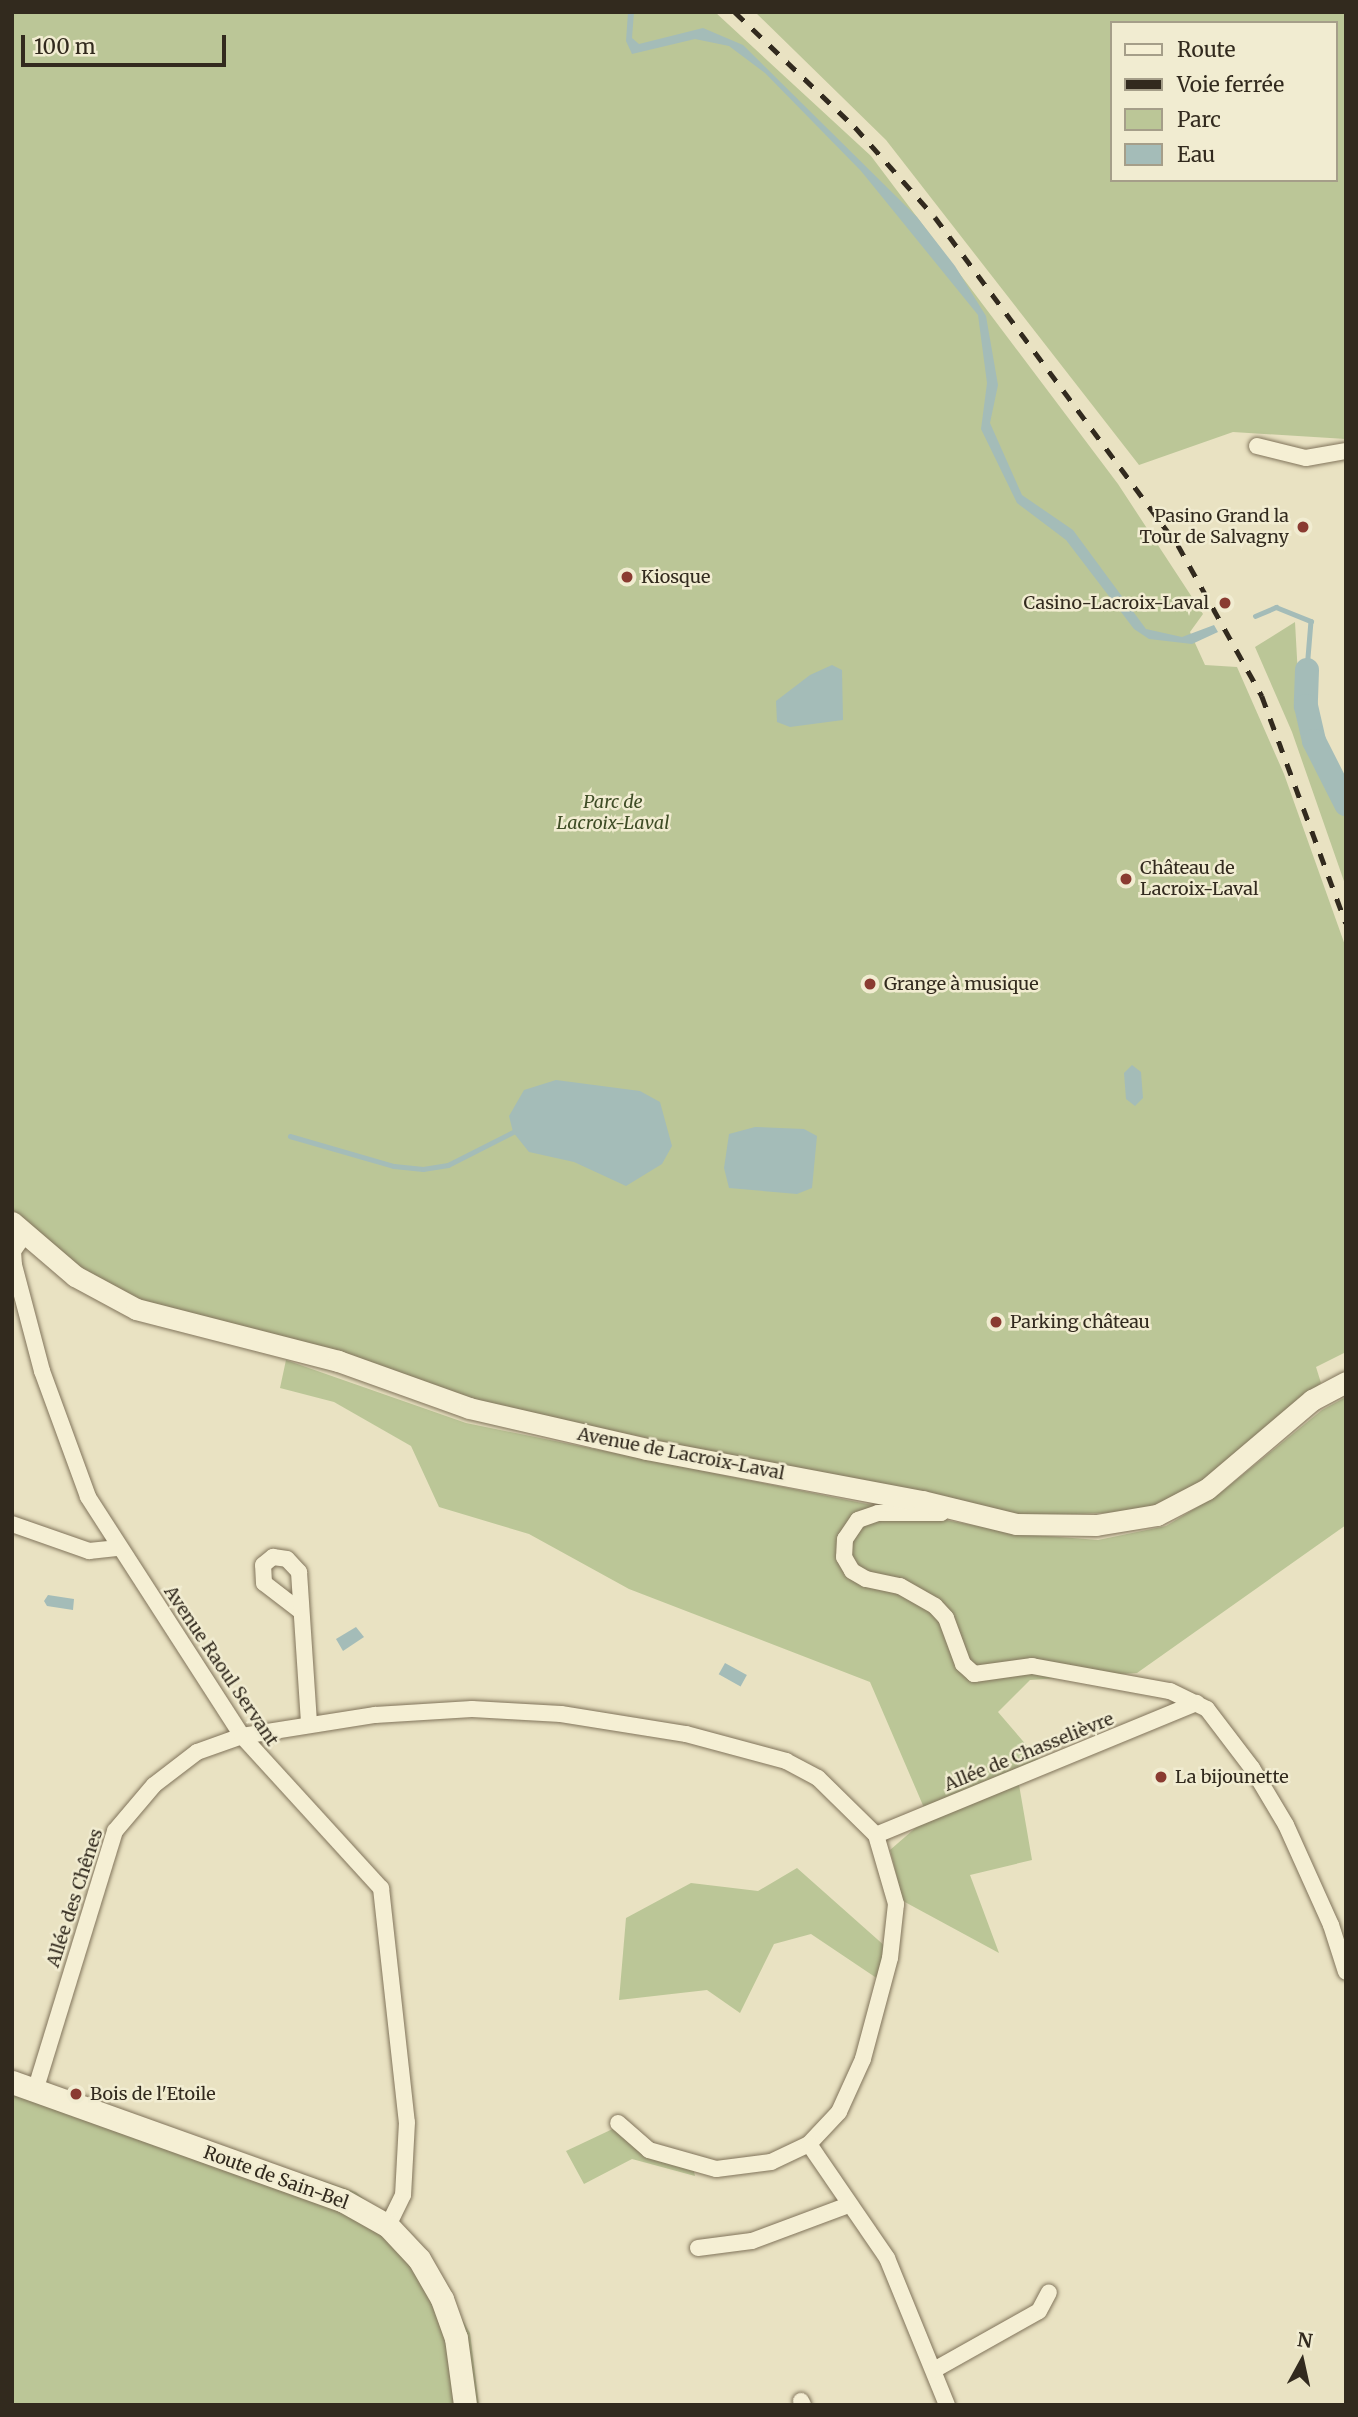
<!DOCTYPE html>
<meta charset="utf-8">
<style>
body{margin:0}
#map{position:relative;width:1358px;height:2417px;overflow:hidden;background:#e9e2c2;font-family:Merriweather,serif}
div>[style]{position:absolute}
.green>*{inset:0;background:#bbc697}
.water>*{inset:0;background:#a4bcb8;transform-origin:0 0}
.stream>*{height:4.5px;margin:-2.25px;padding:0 2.25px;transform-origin:2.25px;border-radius:2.25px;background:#a4bcb8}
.river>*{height:24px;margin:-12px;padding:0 12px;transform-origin:12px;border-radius:12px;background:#a4bcb8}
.roads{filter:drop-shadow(0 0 2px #81745b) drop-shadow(0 0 2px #81745b)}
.minor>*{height:16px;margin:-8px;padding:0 8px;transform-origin:8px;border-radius:8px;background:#f5efd4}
.tertiary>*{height:21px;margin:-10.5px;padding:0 10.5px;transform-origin:10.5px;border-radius:10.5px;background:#f5efd4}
.secondary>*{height:23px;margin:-11.5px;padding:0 11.5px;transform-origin:11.5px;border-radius:11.5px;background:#f5efd4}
.rail>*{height:4.5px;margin-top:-2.25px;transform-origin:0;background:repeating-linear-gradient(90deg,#322a1e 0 12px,transparent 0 24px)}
.dots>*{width:19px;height:19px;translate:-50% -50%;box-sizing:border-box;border:4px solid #f1ecd1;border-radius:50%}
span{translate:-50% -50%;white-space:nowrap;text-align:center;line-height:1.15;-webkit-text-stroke:5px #f1ecd1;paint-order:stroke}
.poi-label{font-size:18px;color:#322a1e}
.right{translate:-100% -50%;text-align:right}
.left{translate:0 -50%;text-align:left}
.park-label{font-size:18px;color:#3f4d26;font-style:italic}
.street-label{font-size:18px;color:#322a1e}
.frame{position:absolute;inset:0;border:14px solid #322a1e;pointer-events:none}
.legend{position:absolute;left:1110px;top:21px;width:228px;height:161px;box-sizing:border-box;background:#f1ecd1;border:2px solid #a59e89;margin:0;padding:9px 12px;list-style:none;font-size:21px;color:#322a1e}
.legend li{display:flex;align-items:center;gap:14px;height:35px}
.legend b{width:35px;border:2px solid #a59e89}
.north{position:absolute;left:1267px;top:2326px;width:70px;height:70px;-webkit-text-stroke:5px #f1ecd1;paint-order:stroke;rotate:8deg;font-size:19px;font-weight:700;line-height:28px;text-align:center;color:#322a1e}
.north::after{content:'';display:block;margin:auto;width:24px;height:32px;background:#322a1e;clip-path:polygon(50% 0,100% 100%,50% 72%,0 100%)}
.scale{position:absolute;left:21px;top:35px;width:205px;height:32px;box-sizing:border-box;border:4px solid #322a1e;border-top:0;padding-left:9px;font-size:21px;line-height:24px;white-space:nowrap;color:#322a1e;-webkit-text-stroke:5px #f1ecd1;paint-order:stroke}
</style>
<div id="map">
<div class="green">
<i style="clip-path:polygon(12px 12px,715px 12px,871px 156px,1118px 484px,1203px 614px,1190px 632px,1205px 665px,1237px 667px,1284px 774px,1346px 948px,1346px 1352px,1316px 1367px,1321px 1383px,1203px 1484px,1168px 1501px,1130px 1512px,1022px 1516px,444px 1396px,132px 1303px,89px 1280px,12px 1209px)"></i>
<i style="clip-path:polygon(evenodd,755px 12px,1346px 12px,1346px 439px,1233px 432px,1139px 465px,886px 140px,755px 12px,1111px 23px,1335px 23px,1335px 180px,1111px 180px,1111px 23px)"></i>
<i style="clip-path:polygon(1295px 622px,1301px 730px,1346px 818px,1346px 887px,1292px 732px,1255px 647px)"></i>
<i style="clip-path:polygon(286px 1360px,466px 1423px,951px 1521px,1021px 1534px,1098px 1540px,1166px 1526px,1219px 1494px,1322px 1410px,1346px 1397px,1346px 1525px,1137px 1673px,1030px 1680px,998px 1712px,1040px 1761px,1017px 1773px,1032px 1860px,970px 1875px,999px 1953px,903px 1901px,890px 1850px,928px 1817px,870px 1682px,629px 1589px,529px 1534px,439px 1507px,411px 1446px,334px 1402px,280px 1388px)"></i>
<i style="clip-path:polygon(797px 1868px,886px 1947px,878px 1979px,811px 1934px,774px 1944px,740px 2013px,707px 1990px,619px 2000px,626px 1918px,691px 1883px,758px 1891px)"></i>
<i style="clip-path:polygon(12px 2076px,356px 2192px,422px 2249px,470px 2333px,479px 2405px,12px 2405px)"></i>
<i style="clip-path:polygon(619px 2126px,693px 2167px,695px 2176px,632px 2159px,584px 2184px,566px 2151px)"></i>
</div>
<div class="water">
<i style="clip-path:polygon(628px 12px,634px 12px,632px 38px,639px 44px,703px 28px,743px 45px,917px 217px,955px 266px,986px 316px,998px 385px,990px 423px,1022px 495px,1073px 530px,1146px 629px,1182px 637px,1214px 625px,1218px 632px,1192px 644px,1149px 639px,1134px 629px,1066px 540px,1017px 503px,981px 429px,987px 383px,978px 315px,861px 171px,765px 73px,729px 46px,695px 39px,632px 54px,626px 41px)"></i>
<i style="clip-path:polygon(832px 665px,842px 670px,843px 720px,790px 727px,777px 722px,776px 701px,810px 675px)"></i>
<i style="clip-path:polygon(1132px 1065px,1141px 1072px,1143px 1098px,1135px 1106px,1126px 1099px,1124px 1073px)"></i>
<i style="clip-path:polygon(556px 1080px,640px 1091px,660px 1102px,672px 1146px,662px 1164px,626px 1186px,574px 1162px,529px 1152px,513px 1132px,509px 1116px,524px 1090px)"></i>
<i style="clip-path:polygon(755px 1127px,804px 1129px,817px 1136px,812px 1188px,797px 1194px,729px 1188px,724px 1168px,729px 1134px)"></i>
<i style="clip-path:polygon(48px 1595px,74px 1599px,73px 1610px,47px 1606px,44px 1601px)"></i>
<i style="clip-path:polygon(356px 1627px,364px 1637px,343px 1651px,336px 1639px)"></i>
<i style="left:725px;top:1663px;width:25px;height:13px;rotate:29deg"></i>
</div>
<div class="stream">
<i style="left:1255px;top:616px;width:23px;rotate:-23deg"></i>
<i style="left:1276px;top:607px;width:38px;rotate:22deg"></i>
<i style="left:1311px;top:621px;width:49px;rotate:94.7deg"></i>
<i style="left:290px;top:1136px;width:108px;rotate:16.1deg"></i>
<i style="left:394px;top:1166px;width:29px;rotate:6deg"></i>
<i style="left:423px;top:1169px;width:25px;rotate:-9deg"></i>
<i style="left:448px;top:1165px;width:73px;rotate:-26.9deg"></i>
</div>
<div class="river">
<i style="left:1307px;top:670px;width:36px;rotate:92deg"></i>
<i style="left:1306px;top:706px;width:36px;rotate:77deg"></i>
<i style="left:1314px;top:741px;width:71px;rotate:63.1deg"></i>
</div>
<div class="roads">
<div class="minor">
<i style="left:1257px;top:446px;width:50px;rotate:13.8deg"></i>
<i style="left:1306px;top:458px;width:41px;rotate:-9.9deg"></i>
<i style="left:25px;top:1234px;width:21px;rotate:125deg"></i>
<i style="left:13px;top:1251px;width:14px;rotate:86deg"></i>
<i style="left:14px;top:1265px;width:110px;rotate:75.2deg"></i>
<i style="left:42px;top:1371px;width:134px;rotate:69.9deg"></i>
<i style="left:88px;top:1497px;width:284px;rotate:57.2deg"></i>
<i style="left:242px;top:1736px;width:206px;rotate:47.6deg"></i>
<i style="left:381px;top:1888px;width:235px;rotate:83.7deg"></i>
<i style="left:407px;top:2122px;width:73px;rotate:93.1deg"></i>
<i style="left:403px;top:2195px;width:34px;rotate:116deg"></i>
<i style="left:942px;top:1506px;width:7px;rotate:98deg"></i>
<i style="left:941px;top:1513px;width:63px;rotate:180deg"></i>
<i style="left:878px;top:1513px;width:21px;rotate:161deg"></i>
<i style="left:858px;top:1520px;width:23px;rotate:124deg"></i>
<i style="left:845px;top:1539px;width:18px;rotate:93deg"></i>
<i style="left:844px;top:1557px;width:16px;rotate:60deg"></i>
<i style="left:852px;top:1571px;width:16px;rotate:30deg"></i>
<i style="left:866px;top:1579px;width:35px;rotate:12deg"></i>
<i style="left:900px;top:1586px;width:40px;rotate:29.7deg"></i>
<i style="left:935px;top:1606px;width:16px;rotate:47deg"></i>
<i style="left:946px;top:1618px;width:49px;rotate:69.7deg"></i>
<i style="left:963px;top:1664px;width:15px;rotate:42deg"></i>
<i style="left:974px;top:1674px;width:59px;rotate:-7.9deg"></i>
<i style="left:1032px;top:1666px;width:140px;rotate:10.3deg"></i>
<i style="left:1170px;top:1691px;width:41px;rotate:25.9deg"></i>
<i style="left:1207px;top:1709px;width:74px;rotate:52.7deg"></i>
<i style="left:1252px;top:1768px;width:66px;rotate:59.2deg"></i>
<i style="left:1286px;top:1825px;width:110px;rotate:65.8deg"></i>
<i style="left:1331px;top:1925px;width:49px;rotate:72.3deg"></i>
<i style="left:12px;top:1524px;width:82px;rotate:19.3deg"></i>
<i style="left:89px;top:1551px;width:30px;rotate:-6deg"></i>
<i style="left:299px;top:1610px;width:44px;rotate:-142.4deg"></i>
<i style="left:264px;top:1583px;width:18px;rotate:-93deg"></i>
<i style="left:263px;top:1565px;width:13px;rotate:-39deg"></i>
<i style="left:273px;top:1557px;width:14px;rotate:8deg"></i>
<i style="left:287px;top:1559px;width:18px;rotate:47deg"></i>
<i style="left:299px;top:1572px;width:151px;rotate:86.2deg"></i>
<i style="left:876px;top:1835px;width:347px;rotate:-22.4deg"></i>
<i style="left:35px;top:2091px;width:272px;rotate:-72.9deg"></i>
<i style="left:115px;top:1831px;width:60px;rotate:-49.7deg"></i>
<i style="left:154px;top:1785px;width:54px;rotate:-37.5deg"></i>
<i style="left:197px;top:1752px;width:48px;rotate:-19.6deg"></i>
<i style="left:242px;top:1736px;width:135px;rotate:-9deg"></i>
<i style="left:375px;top:1715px;width:97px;rotate:-3.5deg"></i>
<i style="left:472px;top:1709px;width:89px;rotate:3.2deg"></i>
<i style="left:561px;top:1714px;width:127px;rotate:9.1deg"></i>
<i style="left:686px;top:1734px;width:104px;rotate:15.1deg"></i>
<i style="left:786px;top:1761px;width:36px;rotate:28deg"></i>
<i style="left:818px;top:1778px;width:81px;rotate:44.5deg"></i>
<i style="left:876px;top:1835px;width:72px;rotate:73.8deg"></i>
<i style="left:896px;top:1904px;width:54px;rotate:96.3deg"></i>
<i style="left:890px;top:1958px;width:105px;rotate:105deg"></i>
<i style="left:863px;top:2059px;width:58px;rotate:114.4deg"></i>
<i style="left:839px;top:2112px;width:44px;rotate:133.2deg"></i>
<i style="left:809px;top:2144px;width:42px;rotate:154.7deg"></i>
<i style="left:771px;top:2162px;width:55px;rotate:172.7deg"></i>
<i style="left:716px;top:2169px;width:70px;rotate:-164.2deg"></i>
<i style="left:649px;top:2150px;width:41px;rotate:-138.9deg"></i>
<i style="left:809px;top:2144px;width:138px;rotate:55.6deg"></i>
<i style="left:887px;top:2258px;width:159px;rotate:67.8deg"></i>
<i style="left:698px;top:2248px;width:54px;rotate:-7.4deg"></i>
<i style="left:752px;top:2241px;width:103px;rotate:-20.4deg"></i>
<i style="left:934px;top:2370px;width:120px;rotate:-29.3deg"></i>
<i style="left:1039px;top:2311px;width:21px;rotate:-62deg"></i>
<i style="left:801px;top:2401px;width:4px;rotate:63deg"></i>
</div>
<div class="tertiary">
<i style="left:12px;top:1222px;width:83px;rotate:40.6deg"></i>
<i style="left:75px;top:1276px;width:69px;rotate:28.4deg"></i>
<i style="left:136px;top:1309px;width:209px;rotate:14.4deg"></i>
<i style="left:338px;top:1361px;width:139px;rotate:19.7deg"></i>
<i style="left:469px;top:1408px;width:182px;rotate:13deg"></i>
<i style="left:646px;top:1449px;width:281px;rotate:10.7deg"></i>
<i style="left:922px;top:1501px;width:97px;rotate:13.7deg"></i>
<i style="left:1016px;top:1524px;width:80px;rotate:0.7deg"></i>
<i style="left:1096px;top:1525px;width:62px;rotate:-9.3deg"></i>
<i style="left:1157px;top:1515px;width:56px;rotate:-27.5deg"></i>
<i style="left:1207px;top:1489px;width:138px;rotate:-40.3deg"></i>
<i style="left:1312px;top:1400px;width:38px;rotate:-28deg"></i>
</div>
<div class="secondary">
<i style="left:12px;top:2082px;width:350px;rotate:19.7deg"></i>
<i style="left:342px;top:2200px;width:53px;rotate:29.5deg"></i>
<i style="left:388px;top:2226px;width:45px;rotate:46.8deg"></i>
<i style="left:419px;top:2259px;width:46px;rotate:60.1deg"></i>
<i style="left:442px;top:2299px;width:41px;rotate:70.3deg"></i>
<i style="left:456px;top:2338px;width:68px;rotate:82.3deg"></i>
</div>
</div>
<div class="rail">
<i style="left:735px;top:12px;width:166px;rotate:43.8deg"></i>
<i style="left:855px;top:127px;width:120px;rotate:48.4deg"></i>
<i style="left:935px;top:217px;width:408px;rotate:53.5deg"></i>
<i style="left:1178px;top:545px;width:173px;rotate:60.9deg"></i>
<i style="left:1262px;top:696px;width:242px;rotate:69.7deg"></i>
</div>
<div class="dots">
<i style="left:1303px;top:527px;background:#8a3b31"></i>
<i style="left:627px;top:577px;background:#8a3b31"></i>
<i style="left:1225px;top:603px;background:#8a3b31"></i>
<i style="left:1126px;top:879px;background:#8a3b31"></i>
<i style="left:870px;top:984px;background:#8a3b31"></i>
<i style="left:996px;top:1322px;background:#8a3b31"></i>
<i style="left:1161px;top:1777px;background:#8a3b31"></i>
<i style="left:76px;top:2094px;background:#8a3b31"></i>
</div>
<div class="poi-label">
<span class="right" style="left:1289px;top:527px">Pasino Grand la<br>Tour de Salvagny</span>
<span class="left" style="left:641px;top:577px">Kiosque</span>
<span class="right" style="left:1209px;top:603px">Casino-Lacroix-Laval</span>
<span class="left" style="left:1140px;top:879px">Château de<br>Lacroix-Laval</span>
<span class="left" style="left:884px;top:984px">Grange à musique</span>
<span class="left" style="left:1010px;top:1322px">Parking château</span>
<span class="left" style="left:1175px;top:1777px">La bijounette</span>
<span class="left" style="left:90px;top:2094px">Bois de l'Etoile</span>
</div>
<div class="park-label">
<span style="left:613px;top:813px">Parc de<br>Lacroix-Laval</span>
</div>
<div class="street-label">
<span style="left:681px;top:1454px;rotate:11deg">Avenue de Lacroix-Laval</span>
<span style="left:221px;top:1666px;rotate:56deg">Avenue Raoul Servant</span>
<span style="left:1029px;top:1752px;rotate:-22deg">Allée de Chasselièvre</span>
<span style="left:75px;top:1898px;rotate:-72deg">Allée des Chênes</span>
<span style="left:276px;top:2178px;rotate:20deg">Route de Sain-Bel</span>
</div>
<div class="frame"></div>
<ul class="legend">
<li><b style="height:9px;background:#f5efd4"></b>Route</li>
<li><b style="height:9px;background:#322a1e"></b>Voie ferrée</li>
<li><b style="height:19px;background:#bbc697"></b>Parc</li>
<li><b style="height:19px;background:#a4bcb8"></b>Eau</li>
</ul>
<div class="north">N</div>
<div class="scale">100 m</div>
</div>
